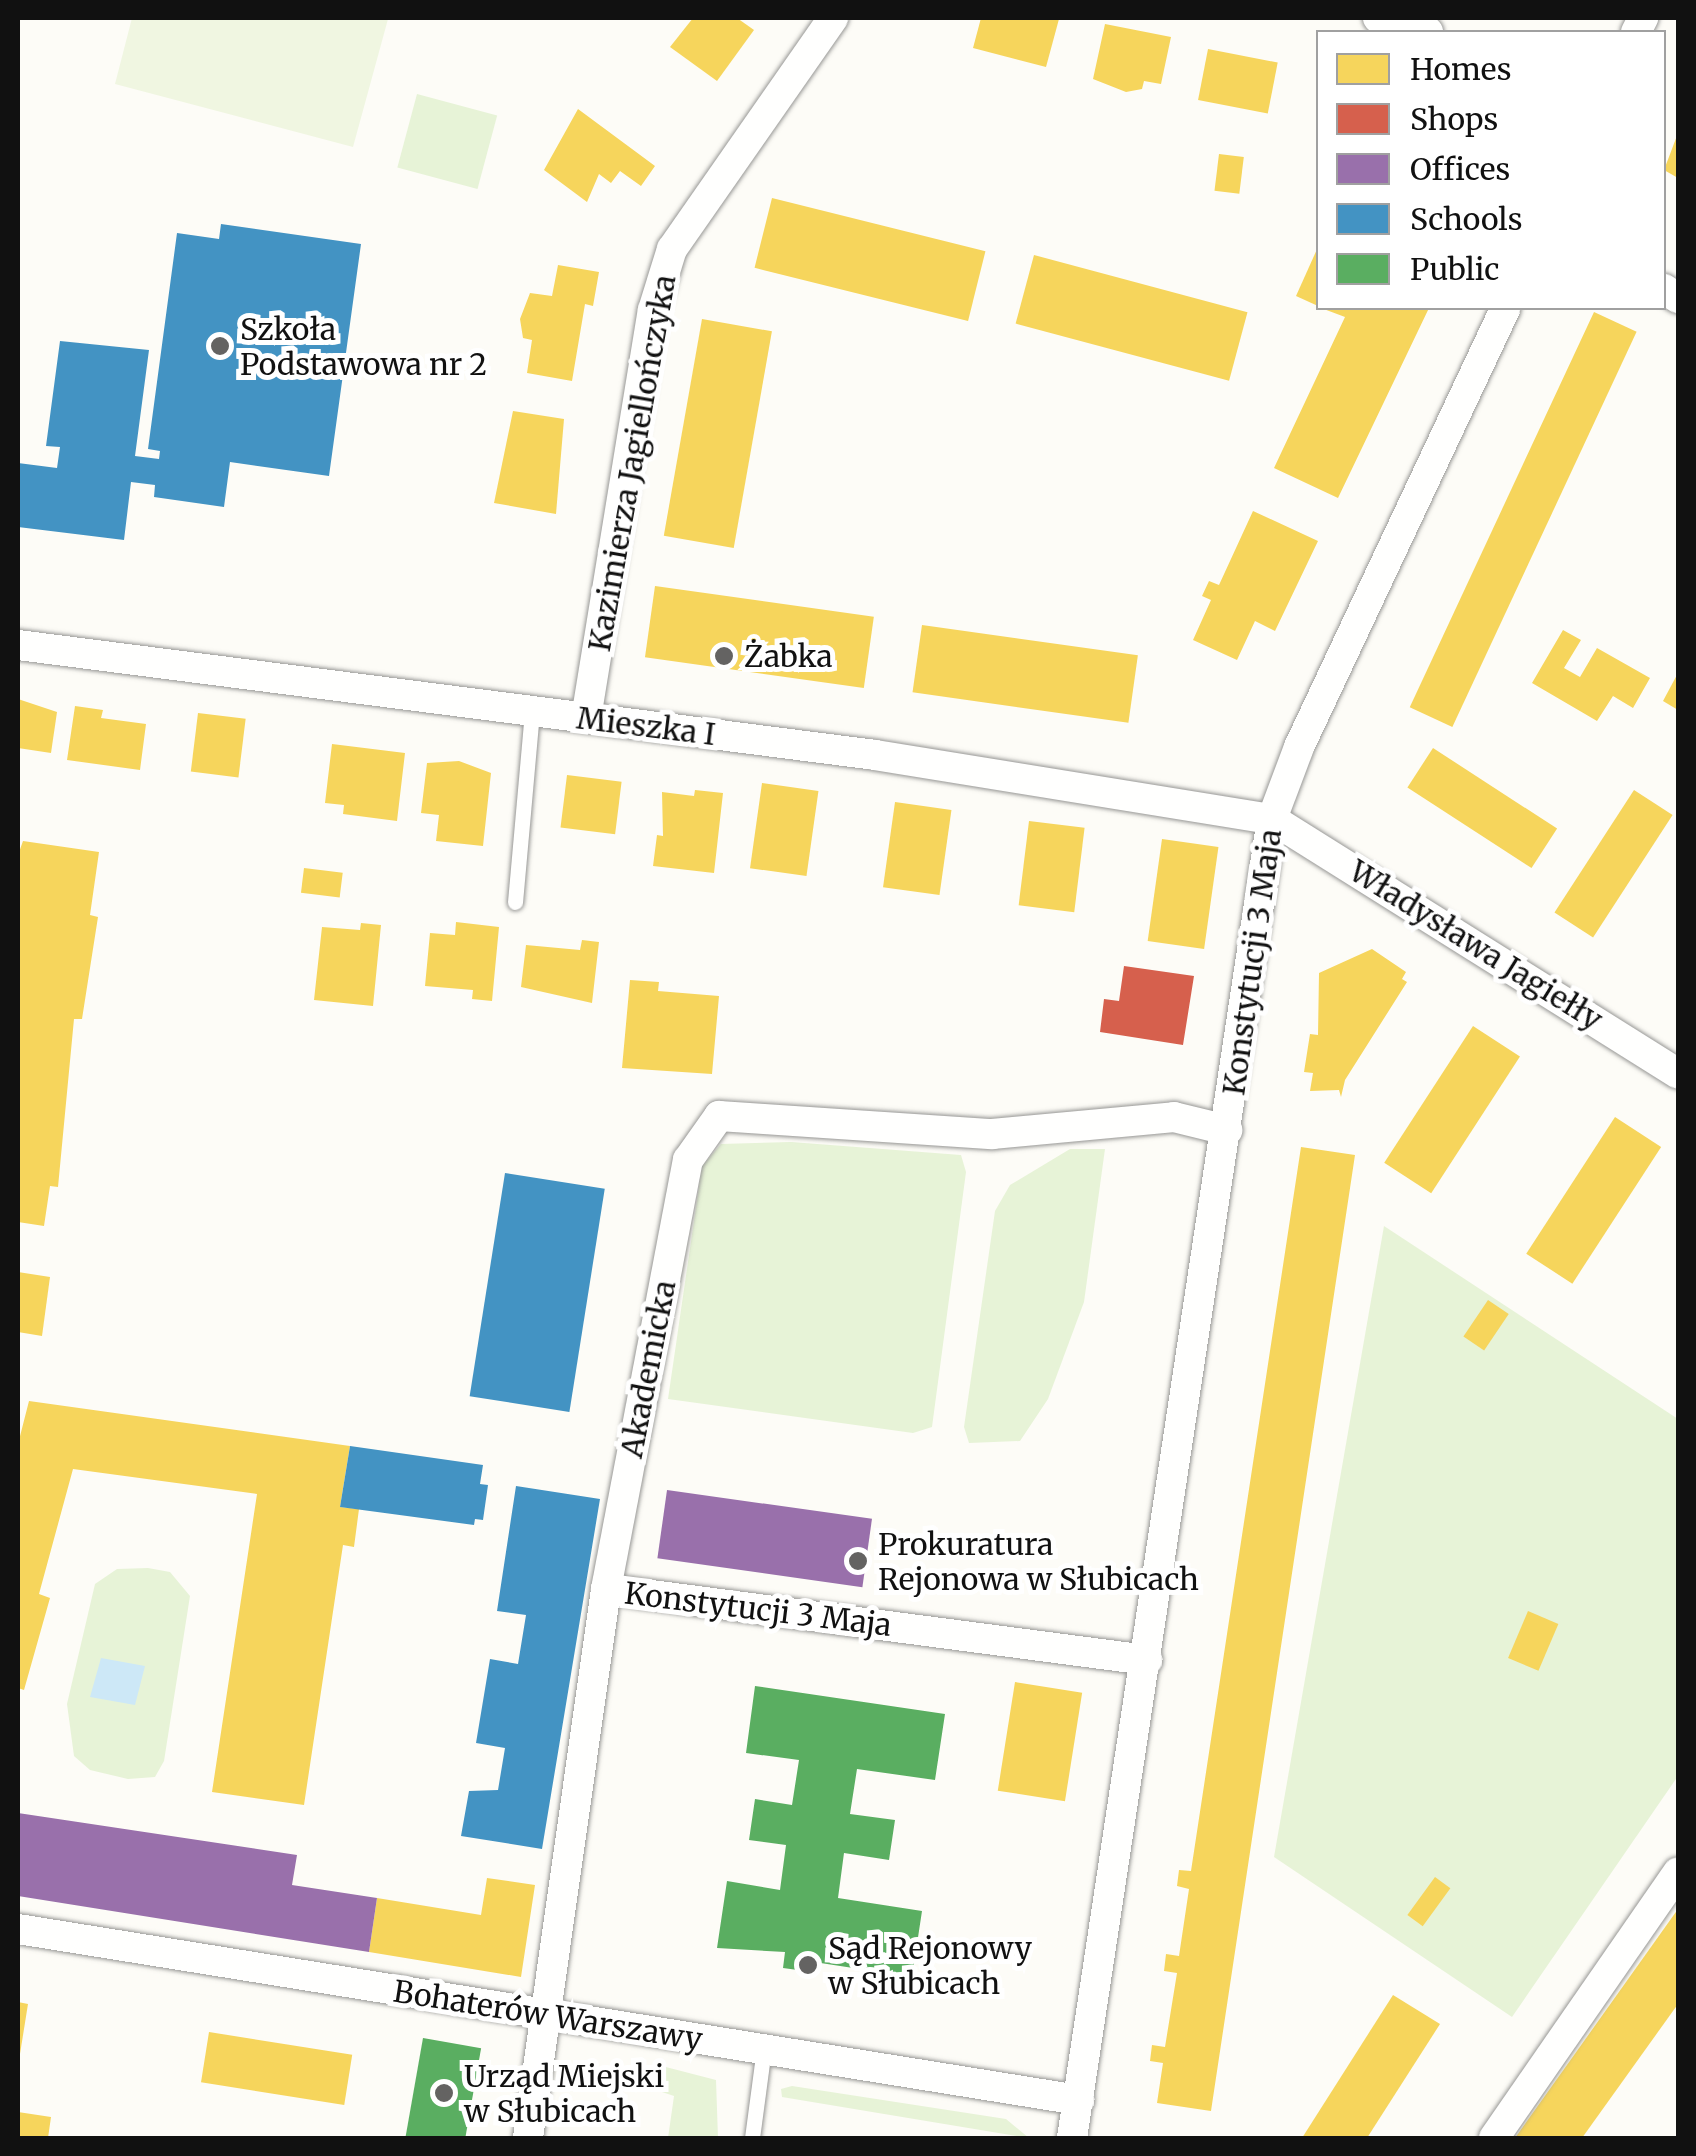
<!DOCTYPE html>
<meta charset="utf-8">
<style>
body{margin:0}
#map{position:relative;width:1696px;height:2156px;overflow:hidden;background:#fdfcf7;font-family:Merriweather,serif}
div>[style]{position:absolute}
.green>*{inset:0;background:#e7f3d7;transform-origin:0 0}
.pitch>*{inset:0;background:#f0f6e1}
.water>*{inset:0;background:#cde8f7}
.homes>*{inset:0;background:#f6d55c;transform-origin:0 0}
.shops>*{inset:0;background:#d6604d}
.offices>*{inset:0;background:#9970ab;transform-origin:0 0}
.schools>*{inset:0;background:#4393c3;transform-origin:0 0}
.public>*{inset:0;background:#5aae61;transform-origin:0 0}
.roads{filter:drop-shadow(0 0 2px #979795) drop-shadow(0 0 2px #979795)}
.service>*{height:15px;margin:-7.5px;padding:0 7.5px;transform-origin:7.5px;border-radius:7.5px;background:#fffffe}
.minor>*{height:30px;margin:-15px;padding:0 15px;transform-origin:15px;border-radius:15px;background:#fffffe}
.dots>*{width:28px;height:28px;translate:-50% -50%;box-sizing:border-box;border:5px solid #fff;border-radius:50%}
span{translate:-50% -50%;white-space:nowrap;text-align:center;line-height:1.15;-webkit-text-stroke:10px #fff;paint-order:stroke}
.poi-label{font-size:30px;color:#111}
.left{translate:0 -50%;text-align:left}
.street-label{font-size:30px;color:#111}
.frame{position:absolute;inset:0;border:20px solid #111;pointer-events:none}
.legend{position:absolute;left:1316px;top:30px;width:350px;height:280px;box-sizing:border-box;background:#fff;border:2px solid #a0a0a0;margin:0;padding:12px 18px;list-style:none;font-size:30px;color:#111}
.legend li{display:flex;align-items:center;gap:20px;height:50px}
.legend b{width:50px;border:2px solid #a0a0a0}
</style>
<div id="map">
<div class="green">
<i style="left:417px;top:94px;width:83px;height:76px;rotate:15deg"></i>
<i style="clip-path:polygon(791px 1142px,961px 1155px,966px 1172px,932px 1427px,913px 1433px,668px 1399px,702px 1166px,721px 1144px)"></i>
<i style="clip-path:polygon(1070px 1149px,1105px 1149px,1084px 1302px,1048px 1399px,1020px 1441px,969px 1443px,964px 1427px,995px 1211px,1010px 1185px)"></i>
<i style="clip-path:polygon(1384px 1226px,1678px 1419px,1678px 1776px,1512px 2017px,1274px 1857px)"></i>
<i style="clip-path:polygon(148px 1568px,170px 1572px,190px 1596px,164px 1761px,155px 1777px,128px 1779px,90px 1770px,74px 1756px,67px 1704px,95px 1584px,117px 1569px)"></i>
<i style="clip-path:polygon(658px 2065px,716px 2080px,718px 2138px,668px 2138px,674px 2096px,647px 2087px,649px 2067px)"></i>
<i style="clip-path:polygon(792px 2086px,1006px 2119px,1029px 2138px,782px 2097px,781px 2089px)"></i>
</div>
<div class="pitch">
<i style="clip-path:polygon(132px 18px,388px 19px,353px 147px,115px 84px)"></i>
</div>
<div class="water">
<i style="clip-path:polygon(101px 1658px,145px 1666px,135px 1705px,90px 1697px)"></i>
</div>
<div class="homes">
<i style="clip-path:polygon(693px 18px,737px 18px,754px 30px,717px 81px,670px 47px)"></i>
<i style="clip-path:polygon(981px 18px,1059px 19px,1046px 67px,973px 48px)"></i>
<i style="clip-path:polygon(1105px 24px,1171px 37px,1161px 84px,1144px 81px,1142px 89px,1126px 92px,1093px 79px)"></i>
<i style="left:1208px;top:49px;width:71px;height:52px;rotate:11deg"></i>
<i style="clip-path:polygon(578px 109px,655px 166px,641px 186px,620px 171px,611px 183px,599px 174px,587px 202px,544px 170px)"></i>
<i style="clip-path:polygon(1678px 133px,1678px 178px,1664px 170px)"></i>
<i style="left:1219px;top:154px;width:25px;height:37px;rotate:7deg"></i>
<i style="left:772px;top:198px;width:220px;height:72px;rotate:14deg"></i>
<i style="clip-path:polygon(1318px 247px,1318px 306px,1296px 296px)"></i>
<i style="left:1034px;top:255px;width:221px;height:71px;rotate:15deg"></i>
<i style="clip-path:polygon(558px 265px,599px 272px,593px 306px,585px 304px,572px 381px,527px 373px,532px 340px,523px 338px,520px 319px,530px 293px,552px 296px)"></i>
<i style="clip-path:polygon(1321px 308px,1429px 308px,1338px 498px,1274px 468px,1345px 317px)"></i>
<i style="left:1594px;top:312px;width:47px;height:436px;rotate:25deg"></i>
<i style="left:702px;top:319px;width:71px;height:220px;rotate:10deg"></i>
<i style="clip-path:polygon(513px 411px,564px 419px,556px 514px,494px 503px)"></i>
<i style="clip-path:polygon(1253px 511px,1318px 541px,1275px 631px,1255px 621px,1237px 660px,1193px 640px,1211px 600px,1202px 596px,1209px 581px,1219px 585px)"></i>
<i style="left:655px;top:586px;width:221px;height:72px;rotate:8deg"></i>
<i style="left:922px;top:625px;width:218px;height:68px;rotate:8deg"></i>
<i style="clip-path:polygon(1563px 630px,1581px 640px,1564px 668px,1580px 677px,1597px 648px,1650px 678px,1633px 708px,1613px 696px,1597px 721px,1532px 683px)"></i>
<i style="clip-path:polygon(1678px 673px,1678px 710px,1663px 701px)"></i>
<i style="clip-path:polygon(18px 699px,57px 712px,51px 753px,18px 748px)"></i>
<i style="clip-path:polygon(75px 706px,103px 710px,101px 718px,146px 724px,140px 770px,67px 760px)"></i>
<i style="left:198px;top:713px;width:48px;height:59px;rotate:7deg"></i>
<i style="clip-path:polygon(332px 744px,405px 753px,397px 821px,343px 814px,344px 805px,325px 803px)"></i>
<i style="left:1433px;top:748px;width:148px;height:47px;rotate:33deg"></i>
<i style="clip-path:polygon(459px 761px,491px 773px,483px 846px,436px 841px,439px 815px,421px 813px,427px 763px)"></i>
<i style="left:567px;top:775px;width:55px;height:53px;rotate:7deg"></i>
<i style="left:762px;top:783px;width:57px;height:86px;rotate:8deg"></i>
<i style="clip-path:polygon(695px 790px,723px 793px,714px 873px,653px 866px,657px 835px,663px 836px,662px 792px,694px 796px)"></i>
<i style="left:1634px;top:790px;width:46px;height:146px;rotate:33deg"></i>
<i style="left:895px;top:802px;width:57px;height:86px;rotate:8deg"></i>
<i style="left:1029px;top:821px;width:56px;height:85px;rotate:7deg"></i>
<i style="left:1162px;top:839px;width:57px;height:103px;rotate:8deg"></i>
<i style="clip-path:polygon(23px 841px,99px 852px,90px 915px,98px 917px,82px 1019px,74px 1019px,58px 1187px,50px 1186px,44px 1226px,18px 1222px,18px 855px)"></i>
<i style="left:304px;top:868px;width:39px;height:25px;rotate:7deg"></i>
<i style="clip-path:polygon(456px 922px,499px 927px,492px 1001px,472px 999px,473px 990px,425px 986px,430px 933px,455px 935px)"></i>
<i style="clip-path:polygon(361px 923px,381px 925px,373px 1006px,314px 1000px,322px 927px,360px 930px)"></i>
<i style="clip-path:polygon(582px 940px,599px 942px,592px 1003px,521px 987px,526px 945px,580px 950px)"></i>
<i style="clip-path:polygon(1372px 949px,1406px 972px,1402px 979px,1407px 982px,1345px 1080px,1341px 1097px,1339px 1090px,1310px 1091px,1313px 1073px,1304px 1072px,1310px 1034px,1318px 1035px,1319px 973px)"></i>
<i style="clip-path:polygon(630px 980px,659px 982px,658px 991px,719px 996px,712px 1074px,622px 1068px)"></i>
<i style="left:1473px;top:1026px;width:56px;height:163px;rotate:33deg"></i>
<i style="left:1615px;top:1117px;width:55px;height:163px;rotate:33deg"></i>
<i style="clip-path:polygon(1301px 1147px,1355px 1155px,1211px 2111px,1157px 2103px,1163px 2063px,1150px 2061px,1152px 2045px,1165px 2047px,1177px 1973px,1164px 1971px,1166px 1954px,1179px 1956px,1189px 1889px,1177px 1886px,1179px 1870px,1191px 1871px)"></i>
<i style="clip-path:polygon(18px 1272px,50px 1277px,42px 1336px,18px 1332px)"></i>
<i style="left:1488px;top:1300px;width:25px;height:44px;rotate:34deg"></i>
<i style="clip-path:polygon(29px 1401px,350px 1446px,340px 1507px,359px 1509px,354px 1547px,343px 1545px,304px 1805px,212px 1792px,257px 1494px,73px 1469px,39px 1594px,50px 1598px,24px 1690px,18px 1688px,18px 1444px)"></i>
<i style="left:1528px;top:1611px;width:33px;height:51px;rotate:23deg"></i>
<i style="left:1015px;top:1682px;width:68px;height:110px;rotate:9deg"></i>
<i style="left:1435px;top:1877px;width:19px;height:47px;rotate:36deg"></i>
<i style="clip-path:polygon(487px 1878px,535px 1885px,521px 1977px,369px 1952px,377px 1898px,481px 1915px)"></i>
<i style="clip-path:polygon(1678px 1909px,1678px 2004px,1582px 2138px,1515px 2138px)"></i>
<i style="clip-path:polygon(1393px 1995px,1440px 2024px,1367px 2138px,1302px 2138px)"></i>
<i style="clip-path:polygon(18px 2002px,28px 2004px,20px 2054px,18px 2054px)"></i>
<i style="left:209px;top:2032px;width:145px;height:51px;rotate:9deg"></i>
<i style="clip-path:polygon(18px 2112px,51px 2117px,48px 2138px,18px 2138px)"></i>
</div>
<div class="shops">
<i style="clip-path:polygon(1124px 966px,1194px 976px,1183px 1045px,1100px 1032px,1104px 999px,1119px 1001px)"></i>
</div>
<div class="offices">
<i style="left:667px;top:1490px;width:207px;height:69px;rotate:8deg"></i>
<i style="clip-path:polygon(18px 1813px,297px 1855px,292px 1885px,377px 1898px,369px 1952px,18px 1896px)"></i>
</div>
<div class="schools">
<i style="clip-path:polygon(221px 224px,361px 244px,329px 476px,230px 462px,224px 507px,154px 497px,155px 485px,131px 482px,124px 540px,18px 527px,18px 463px,57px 468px,60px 447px,46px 446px,60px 341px,149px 350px,135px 456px,159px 459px,160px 451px,148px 449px,177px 233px,219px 239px)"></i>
<i style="left:505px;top:1173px;width:101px;height:226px;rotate:9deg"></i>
<i style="clip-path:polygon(350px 1446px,483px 1465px,480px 1484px,488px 1485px,483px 1520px,475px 1519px,474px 1525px,340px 1507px)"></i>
<i style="clip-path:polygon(516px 1486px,600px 1499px,542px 1849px,461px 1836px,469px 1791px,498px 1790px,505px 1748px,476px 1743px,490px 1659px,518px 1664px,526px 1615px,497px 1611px)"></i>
</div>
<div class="public">
<i style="clip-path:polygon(755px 1686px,945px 1714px,935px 1780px,857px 1769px,850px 1814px,895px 1820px,889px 1860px,844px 1853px,838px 1898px,922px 1911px,912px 1977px,814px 1962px,812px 1972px,783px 1968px,785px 1952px,717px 1948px,727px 1881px,780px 1890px,786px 1845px,749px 1840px,755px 1799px,792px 1805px,799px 1760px,746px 1753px)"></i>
<i style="left:423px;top:2038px;width:59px;height:101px;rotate:10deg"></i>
</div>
<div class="roads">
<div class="service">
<i style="left:515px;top:902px;width:191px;rotate:-84.9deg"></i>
<i style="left:752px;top:2138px;width:91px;rotate:-82.4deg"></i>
</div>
<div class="minor">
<i style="left:1378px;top:18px;width:52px;rotate:15.6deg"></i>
<i style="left:1636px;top:32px;width:16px;rotate:-63deg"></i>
<i style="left:1664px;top:289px;width:17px;rotate:33deg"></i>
<i style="left:18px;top:645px;width:864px;rotate:7.31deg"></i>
<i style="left:875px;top:755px;width:402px;rotate:9.2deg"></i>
<i style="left:1272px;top:819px;width:479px;rotate:32.1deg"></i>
<i style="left:586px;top:718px;width:413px;rotate:-80.7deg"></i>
<i style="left:653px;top:310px;width:64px;rotate:-72.7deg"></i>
<i style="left:672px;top:249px;width:282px;rotate:-55.1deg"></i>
<i style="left:606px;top:1589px;width:546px;rotate:7.48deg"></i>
<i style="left:18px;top:1929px;width:1075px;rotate:9.16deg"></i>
<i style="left:528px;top:2138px;width:555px;rotate:-81.91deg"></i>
<i style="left:606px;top:1589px;width:437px;rotate:-79.2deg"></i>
<i style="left:688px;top:1160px;width:54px;rotate:-54.8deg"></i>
<i style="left:719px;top:1116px;width:274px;rotate:3.8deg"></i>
<i style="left:992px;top:1134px;width:183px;rotate:-5.3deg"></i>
<i style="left:1174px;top:1117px;width:55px;rotate:13.8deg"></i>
<i style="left:1072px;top:2138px;width:1334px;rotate:-81.38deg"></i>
<i style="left:1272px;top:819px;width:77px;rotate:-69.4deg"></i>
<i style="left:1299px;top:747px;width:485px;rotate:-64.8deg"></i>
<i style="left:1494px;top:2138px;width:323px;rotate:-55.3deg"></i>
</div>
</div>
<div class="dots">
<i style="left:220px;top:346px;background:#646362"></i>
<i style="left:724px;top:656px;background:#646362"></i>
<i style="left:858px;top:1561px;background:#646362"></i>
<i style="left:808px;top:1965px;background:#646362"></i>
<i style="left:444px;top:2093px;background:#646362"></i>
</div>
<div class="poi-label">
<span class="left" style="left:240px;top:346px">Szkoła<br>Podstawowa nr 2</span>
<span class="left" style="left:744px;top:656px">Żabka</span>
<span class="left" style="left:878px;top:1561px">Prokuratura<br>Rejonowa w Słubicach</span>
<span class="left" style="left:828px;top:1965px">Sąd Rejonowy<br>w Słubicach</span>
<span class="left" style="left:464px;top:2093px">Urząd Miejski<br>w Słubicach</span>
</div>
<div class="street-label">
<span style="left:632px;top:463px;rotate:-80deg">Kazimierza Jagiellończyka</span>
<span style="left:646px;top:726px;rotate:7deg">Mieszka I</span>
<span style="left:1476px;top:945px;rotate:32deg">Władysława Jagiełły</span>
<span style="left:1252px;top:962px;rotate:-82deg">Konstytucji 3 Maja</span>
<span style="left:648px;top:1369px;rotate:-79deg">Akademicka</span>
<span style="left:758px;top:1609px;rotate:7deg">Konstytucji 3 Maja</span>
<span style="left:548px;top:2015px;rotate:9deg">Bohaterów Warszawy</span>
</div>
<div class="frame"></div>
<ul class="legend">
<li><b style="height:28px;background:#f6d55c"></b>Homes</li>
<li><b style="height:28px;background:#d6604d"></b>Shops</li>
<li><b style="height:28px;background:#9970ab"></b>Offices</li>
<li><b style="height:28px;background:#4393c3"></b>Schools</li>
<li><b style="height:28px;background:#5aae61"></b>Public</li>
</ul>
</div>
